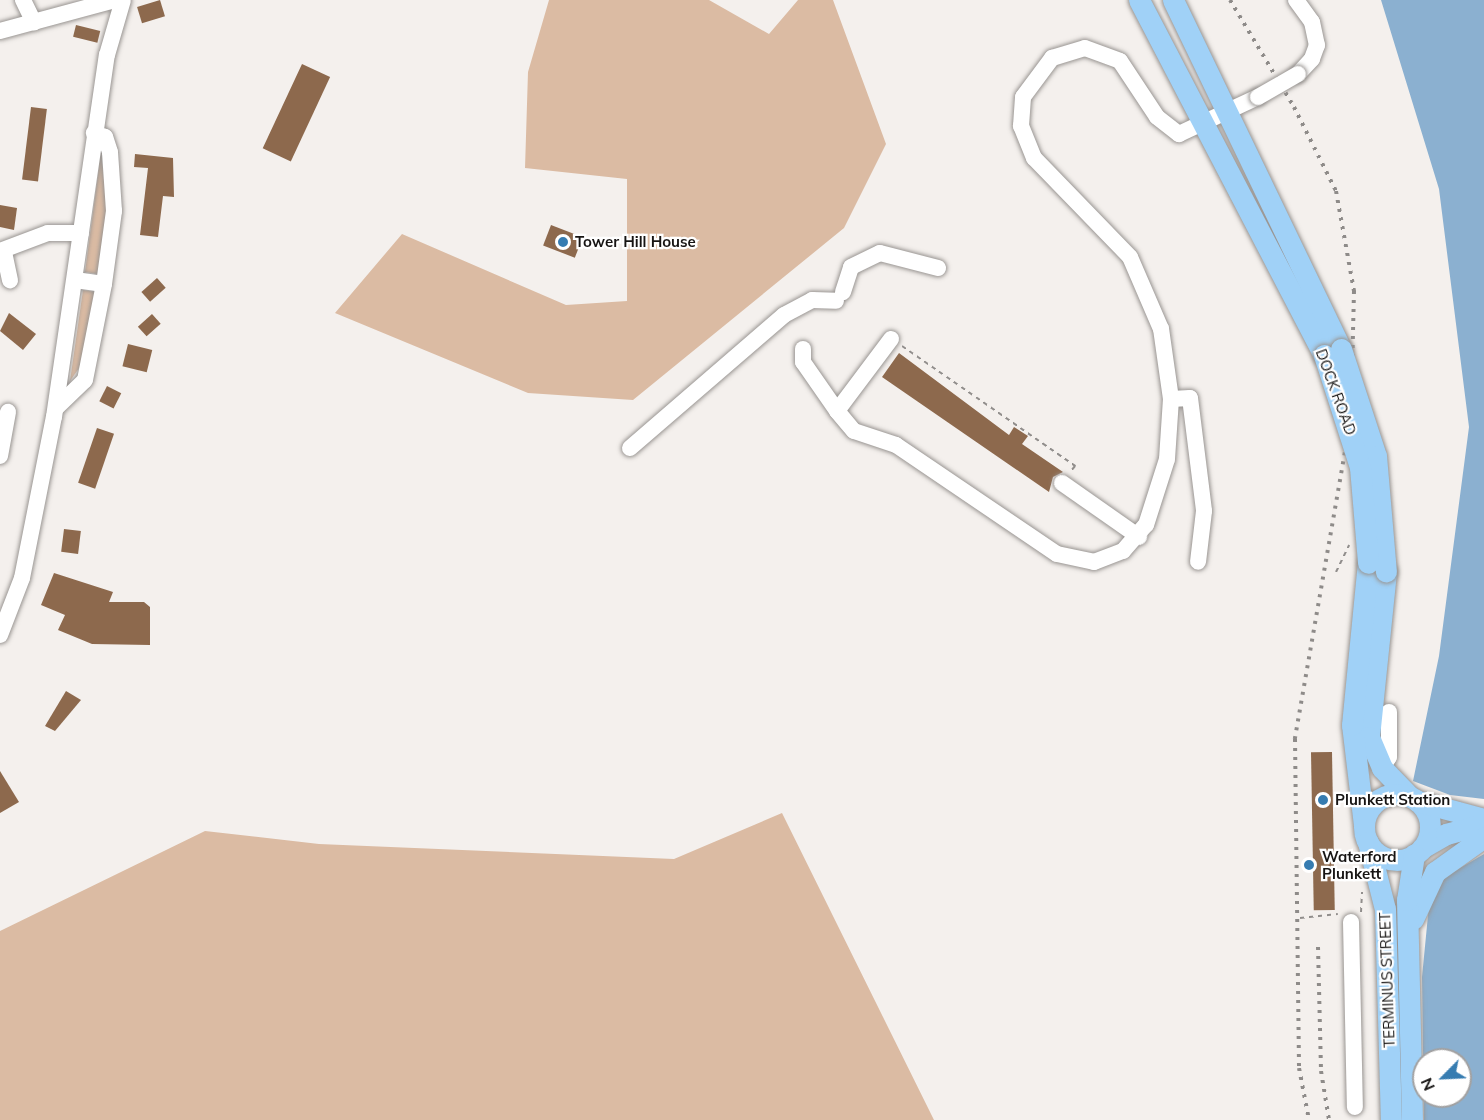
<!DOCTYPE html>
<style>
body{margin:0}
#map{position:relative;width:1484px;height:1120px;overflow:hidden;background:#f4f0ed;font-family:Mulish,sans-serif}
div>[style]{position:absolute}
.green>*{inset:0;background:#dbbba3}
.water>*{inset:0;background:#8bb0d0}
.building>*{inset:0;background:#8d694d;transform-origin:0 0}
.path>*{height:2px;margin-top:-1px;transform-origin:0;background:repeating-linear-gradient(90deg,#918e8c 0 4.5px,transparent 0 9px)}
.roads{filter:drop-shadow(0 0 2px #999592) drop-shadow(0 0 2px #999592)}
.minor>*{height:16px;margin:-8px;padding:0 8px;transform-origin:8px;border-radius:8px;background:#fff}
.major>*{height:21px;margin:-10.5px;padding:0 10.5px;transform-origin:10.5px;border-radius:10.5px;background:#a0d1f7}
.major>.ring{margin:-10.5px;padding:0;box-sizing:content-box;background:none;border:21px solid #a0d1f7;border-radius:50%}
.rail>*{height:4px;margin-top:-2px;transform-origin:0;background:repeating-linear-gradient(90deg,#8e8b89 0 3px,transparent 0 9px)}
.bridges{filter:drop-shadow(0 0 2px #999592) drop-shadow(0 0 2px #999592)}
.minor-bridge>*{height:16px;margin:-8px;padding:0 8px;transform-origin:8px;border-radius:8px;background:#fff}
.major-bridge>*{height:21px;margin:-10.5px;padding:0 10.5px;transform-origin:10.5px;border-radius:10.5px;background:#a0d1f7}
.dots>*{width:16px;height:16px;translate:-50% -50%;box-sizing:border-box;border:3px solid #fff;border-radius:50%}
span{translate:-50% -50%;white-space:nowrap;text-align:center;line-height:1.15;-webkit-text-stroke:4.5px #fff;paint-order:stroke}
.poi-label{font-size:15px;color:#161413;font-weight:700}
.left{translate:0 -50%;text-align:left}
.street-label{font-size:15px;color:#161413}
.north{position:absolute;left:1412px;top:1048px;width:60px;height:60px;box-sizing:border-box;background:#fff;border:2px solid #a2a1a1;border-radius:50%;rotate:246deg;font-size:16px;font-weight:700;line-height:24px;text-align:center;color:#161413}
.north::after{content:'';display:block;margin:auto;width:21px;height:27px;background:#367cb1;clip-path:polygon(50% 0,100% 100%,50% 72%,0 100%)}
</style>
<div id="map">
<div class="green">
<i style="clip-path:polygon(549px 0,709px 0,769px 34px,798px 0,833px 0,886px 144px,844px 228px,633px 400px,528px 393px,335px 313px,402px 234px,566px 305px,627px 301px,627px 179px,525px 168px,528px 72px)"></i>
<i style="clip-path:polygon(101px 152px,107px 207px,98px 274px,85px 272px)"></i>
<i style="clip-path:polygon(83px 290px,96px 292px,84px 361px,70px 381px)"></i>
<i style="clip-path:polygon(782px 813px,934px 1120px,0 1120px,0 931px,205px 831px,319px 844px,674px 859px)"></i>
</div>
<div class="water">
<i style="clip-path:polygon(1381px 0,1484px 0,1484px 799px,1450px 795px,1413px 781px,1439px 656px,1469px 427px,1439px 189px)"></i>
<i style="clip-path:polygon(evenodd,1484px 854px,1484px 1120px,1424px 1120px,1422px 977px,1429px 905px,1443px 878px,1484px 854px,1424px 1060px,1460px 1060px,1460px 1096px,1424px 1096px,1424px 1060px)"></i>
</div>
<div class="building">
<i style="left:160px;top:0;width:17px;height:24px;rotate:73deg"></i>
<i style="left:76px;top:25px;width:25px;height:12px;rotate:14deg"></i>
<i style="left:302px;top:64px;width:31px;height:93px;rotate:25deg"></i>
<i style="left:31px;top:107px;width:16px;height:73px;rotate:7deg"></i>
<i style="clip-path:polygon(135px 154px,173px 158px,174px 197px,163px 196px,158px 237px,140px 235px,148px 168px,134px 167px)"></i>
<i style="clip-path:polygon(0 205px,17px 208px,14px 230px,0 227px)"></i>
<i style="left:551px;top:225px;width:34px;height:22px;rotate:21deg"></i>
<i style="left:157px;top:278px;width:13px;height:21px;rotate:48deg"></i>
<i style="clip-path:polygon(9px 313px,36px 334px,23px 350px,0 331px)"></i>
<i style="left:152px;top:314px;width:13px;height:19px;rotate:48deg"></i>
<i style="left:128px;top:344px;width:25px;height:23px;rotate:14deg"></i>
<i style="clip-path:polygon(899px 353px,1009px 435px,1014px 427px,1028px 436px,1022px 444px,1063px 472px,1053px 477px,1049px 492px,882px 377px)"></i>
<i style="left:107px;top:386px;width:16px;height:17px;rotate:27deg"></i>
<i style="left:97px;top:428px;width:18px;height:58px;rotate:19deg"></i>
<i style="left:64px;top:529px;width:17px;height:23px;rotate:7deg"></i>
<i style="clip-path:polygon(54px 573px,113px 592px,109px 602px,144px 602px,150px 607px,150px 645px,92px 644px,58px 630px,65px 615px,41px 605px)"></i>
<i style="clip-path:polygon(66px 691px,81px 700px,55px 731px,45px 726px)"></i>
<i style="left:1332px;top:752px;width:158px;height:21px;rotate:89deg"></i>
<i style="clip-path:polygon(0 771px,19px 802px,0 813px)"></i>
</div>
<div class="path">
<i style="left:902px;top:346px;width:211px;rotate:34.7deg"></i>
<i style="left:1075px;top:466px;width:6px;rotate:129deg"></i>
<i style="left:1336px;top:572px;width:30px;rotate:-64deg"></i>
<i style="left:1361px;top:912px;width:20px;rotate:-87deg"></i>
<i style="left:1300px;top:918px;width:38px;rotate:-6deg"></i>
</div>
<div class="roads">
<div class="minor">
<i style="left:23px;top:0;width:25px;rotate:64deg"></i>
<i style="left:1296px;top:0;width:27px;rotate:54deg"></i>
<i style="left:1312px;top:22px;width:24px;rotate:78deg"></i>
<i style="left:1317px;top:45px;width:15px;rotate:110deg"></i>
<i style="left:1312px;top:59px;width:21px;rotate:133deg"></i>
<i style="left:0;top:31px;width:119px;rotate:-15.1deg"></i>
<i style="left:0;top:251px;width:51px;rotate:-20.6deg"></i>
<i style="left:48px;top:233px;width:33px"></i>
<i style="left:4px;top:252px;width:29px;rotate:78deg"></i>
<i style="left:75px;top:280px;width:29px;rotate:8deg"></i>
<i style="left:843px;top:292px;width:26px;rotate:-72deg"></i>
<i style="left:851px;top:267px;width:32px;rotate:-26deg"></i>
<i style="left:880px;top:253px;width:60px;rotate:14.5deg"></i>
<i style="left:891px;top:339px;width:90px;rotate:126.9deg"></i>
<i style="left:837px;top:411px;width:26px;rotate:50deg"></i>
<i style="left:854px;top:431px;width:44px;rotate:18.4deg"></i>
<i style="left:896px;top:445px;width:194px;rotate:34.1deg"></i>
<i style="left:1057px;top:554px;width:38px;rotate:12deg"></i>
<i style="left:1094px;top:562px;width:31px;rotate:-21deg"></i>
<i style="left:1123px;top:551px;width:35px;rotate:-49deg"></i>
<i style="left:1146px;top:525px;width:69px;rotate:-72.3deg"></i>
<i style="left:1167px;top:459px;width:60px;rotate:-86.2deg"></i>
<i style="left:1171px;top:399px;width:71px;rotate:-98.1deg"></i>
<i style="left:1161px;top:329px;width:78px;rotate:-113.3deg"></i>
<i style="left:1130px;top:257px;width:138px;rotate:-134.1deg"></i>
<i style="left:1034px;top:158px;width:35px;rotate:-112deg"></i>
<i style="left:1021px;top:126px;width:29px;rotate:-86deg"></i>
<i style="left:1023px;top:97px;width:49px;rotate:-53.4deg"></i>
<i style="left:1052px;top:58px;width:34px;rotate:-17deg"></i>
<i style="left:1085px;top:48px;width:37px;rotate:20deg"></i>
<i style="left:1120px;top:61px;width:67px;rotate:56.5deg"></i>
<i style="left:1157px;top:117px;width:28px;rotate:38deg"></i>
<i style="left:1179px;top:134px;width:87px;rotate:-25.1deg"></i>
<i style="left:803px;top:349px;width:13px;rotate:90deg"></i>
<i style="left:803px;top:362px;width:60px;rotate:55.2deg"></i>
<i style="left:1171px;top:399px;width:19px;rotate:-3deg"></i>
<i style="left:1190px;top:398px;width:114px;rotate:82.9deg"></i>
<i style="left:1204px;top:511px;width:51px;rotate:96.7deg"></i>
<i style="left:56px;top:408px;width:40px;rotate:-44deg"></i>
<i style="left:85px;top:380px;width:98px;rotate:-78.8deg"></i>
<i style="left:104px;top:284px;width:74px;rotate:-82.2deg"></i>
<i style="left:114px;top:211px;width:59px;rotate:-93.9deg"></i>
<i style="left:110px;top:152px;width:16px;rotate:-108deg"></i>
<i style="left:105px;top:137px;width:12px;rotate:-160deg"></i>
<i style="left:630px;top:448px;width:203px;rotate:-40.8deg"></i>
<i style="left:784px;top:315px;width:32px;rotate:-28deg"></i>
<i style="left:812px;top:300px;width:24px;rotate:2deg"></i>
<i style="left:0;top:456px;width:45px;rotate:-79.7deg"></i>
<i style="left:1062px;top:483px;width:94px;rotate:35deg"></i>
<i style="left:0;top:635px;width:61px;rotate:-68.9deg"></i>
<i style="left:22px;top:578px;width:164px;rotate:-78.8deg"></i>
<i style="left:54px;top:417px;width:366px;rotate:-81.7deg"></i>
<i style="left:107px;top:55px;width:57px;rotate:-73.8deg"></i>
<i style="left:1382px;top:768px;width:13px;rotate:-58deg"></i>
<i style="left:1389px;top:757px;width:45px;rotate:-90deg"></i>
<i style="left:1351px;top:922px;width:185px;rotate:88.8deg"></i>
</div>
<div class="major">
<i style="left:1139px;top:0;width:400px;rotate:62.5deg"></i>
<i style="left:1173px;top:0;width:387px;rotate:64.3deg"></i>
<i style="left:1386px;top:572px;width:166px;rotate:95.9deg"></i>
<i style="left:1369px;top:737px;width:34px;rotate:67deg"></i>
<i style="left:1382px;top:768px;width:39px;rotate:46deg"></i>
<i class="ring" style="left:1364px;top:794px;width:45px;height:45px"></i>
<i style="left:1417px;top:801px;width:69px;rotate:15deg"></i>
<i style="left:1364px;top:825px;width:101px;rotate:-96.8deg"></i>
<i style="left:1352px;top:725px;width:163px;rotate:-84.4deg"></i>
<i style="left:1368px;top:842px;width:69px;rotate:75.8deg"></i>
<i style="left:1385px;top:909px;width:211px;rotate:88.4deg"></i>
<i style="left:1422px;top:848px;width:28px;rotate:-30deg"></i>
<i style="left:1446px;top:834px;width:39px;rotate:-15deg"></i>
<i style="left:1413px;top:919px;width:52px;rotate:-64.9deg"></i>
<i style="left:1435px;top:872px;width:60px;rotate:-35.5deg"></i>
<i style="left:1412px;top:1120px;width:220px;rotate:-91.3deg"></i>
<i style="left:1407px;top:900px;width:46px;rotate:-81.2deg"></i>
</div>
</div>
<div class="rail">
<i style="left:1230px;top:0;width:125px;rotate:59.1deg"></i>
<i style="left:1294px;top:107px;width:94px;rotate:63.4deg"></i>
<i style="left:1336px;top:191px;width:102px;rotate:79.8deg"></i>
<i style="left:1354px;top:291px;width:126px;rotate:91.4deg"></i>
<i style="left:1351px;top:417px;width:327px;rotate:99.9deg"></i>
<i style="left:1295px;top:739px;width:329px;rotate:89.3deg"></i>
<i style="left:1299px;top:1068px;width:53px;rotate:79.1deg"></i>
<i style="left:1318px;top:947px;width:124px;rotate:88.6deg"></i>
<i style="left:1321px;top:1071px;width:50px;rotate:80.7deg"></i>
</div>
<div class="bridges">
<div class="minor-bridge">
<i style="left:1258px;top:97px;width:46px;rotate:-29.9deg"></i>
</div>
<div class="major-bridge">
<i style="left:1341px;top:349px;width:113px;rotate:71.9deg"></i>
<i style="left:1376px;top:456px;width:116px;rotate:85.1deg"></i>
<i style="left:1324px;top:355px;width:118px;rotate:72.2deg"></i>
<i style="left:1360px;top:467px;width:96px;rotate:85.2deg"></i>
</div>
</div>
<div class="dots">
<i style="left:563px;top:242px;background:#367cb1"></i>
<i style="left:1323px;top:800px;background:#367cb1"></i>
<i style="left:1309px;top:865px;background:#367cb1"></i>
</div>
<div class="poi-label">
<span class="left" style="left:575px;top:242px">Tower Hill House</span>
<span class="left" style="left:1335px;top:800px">Plunkett Station</span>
<span class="left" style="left:1322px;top:865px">Waterford<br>Plunkett</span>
</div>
<div class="street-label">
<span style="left:1336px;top:392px;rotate:70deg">DOCK ROAD</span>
<span style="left:1387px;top:980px;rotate:-92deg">TERMINUS STREET</span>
</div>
<div class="north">N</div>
</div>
